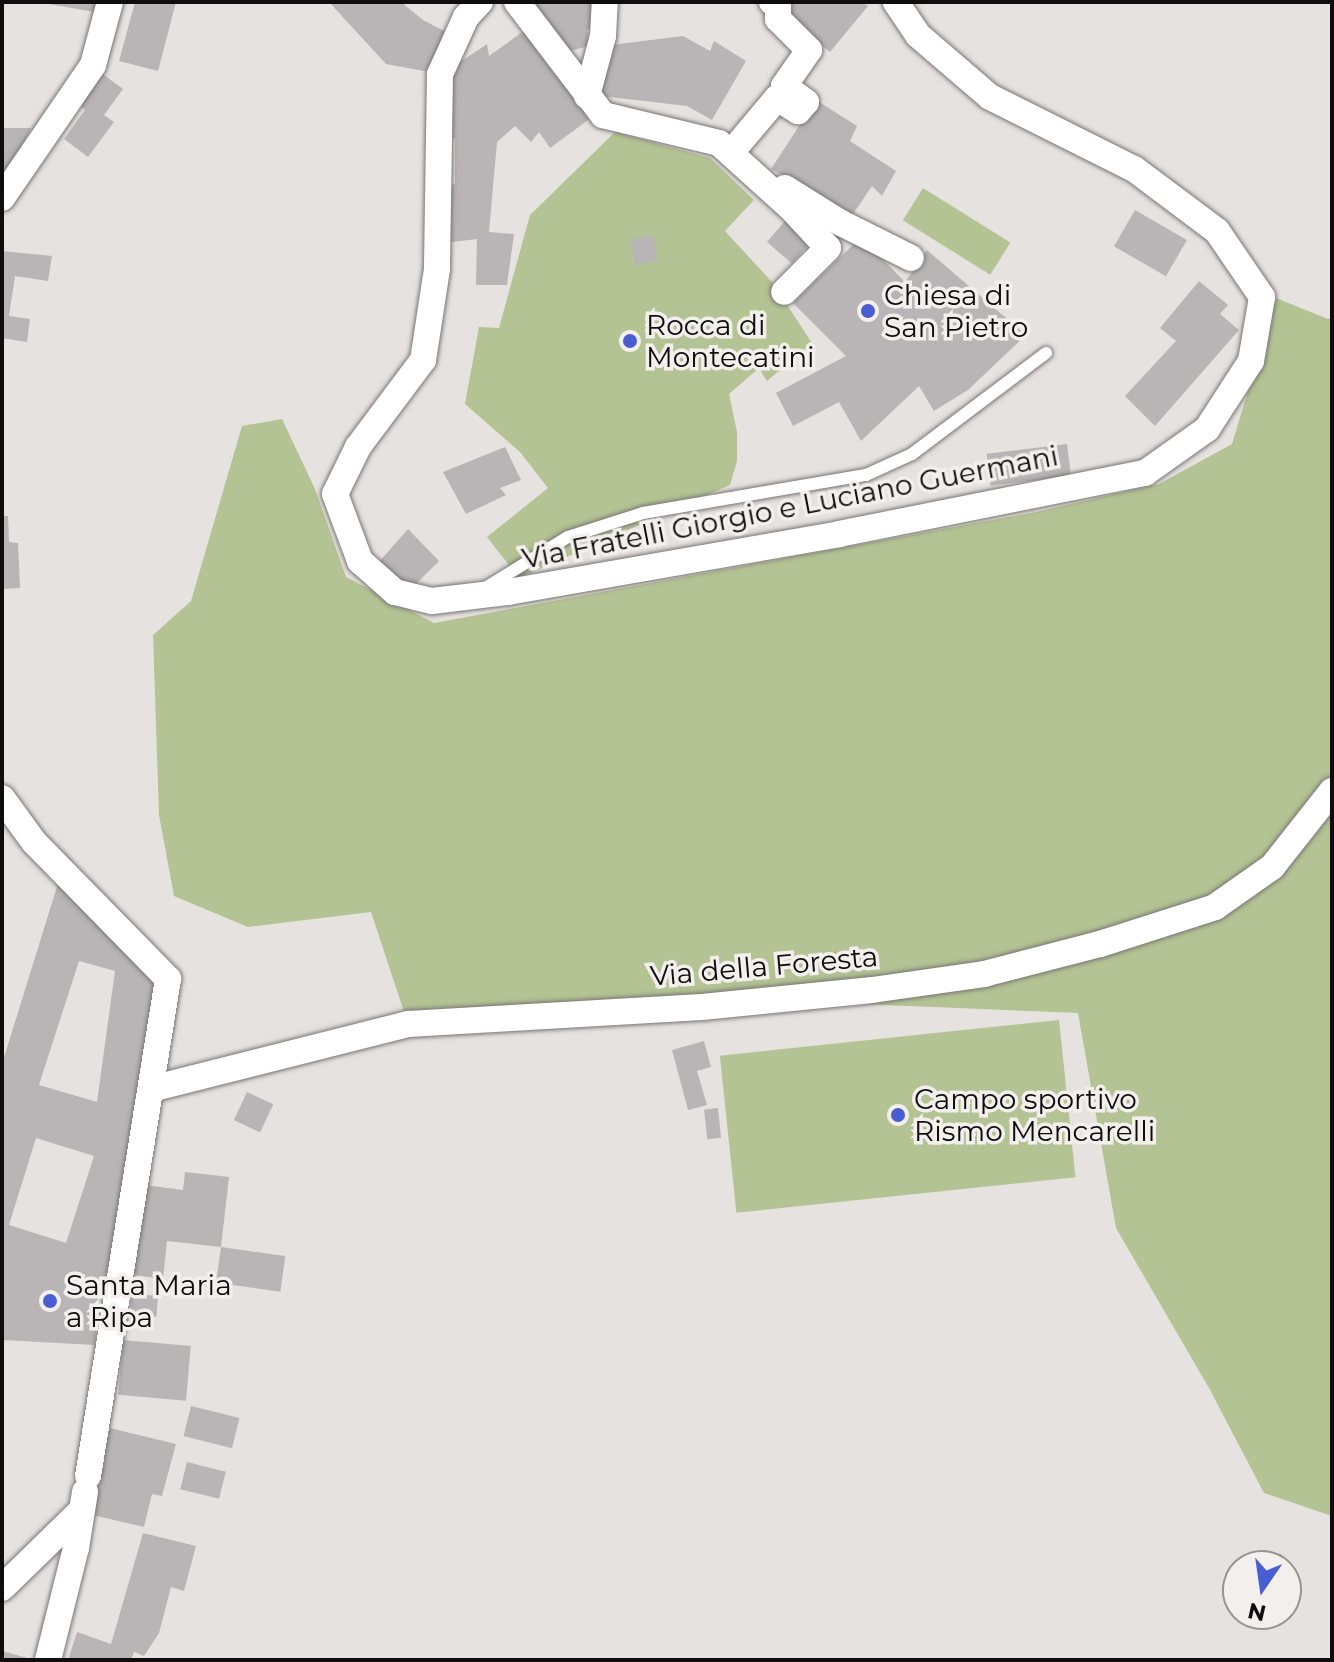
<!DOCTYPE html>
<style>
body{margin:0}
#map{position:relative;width:1334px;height:1662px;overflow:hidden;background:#e6e2e0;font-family:Montserrat,sans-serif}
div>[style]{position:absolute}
.green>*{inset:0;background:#b3c393;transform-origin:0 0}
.building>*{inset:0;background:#b9b5b6;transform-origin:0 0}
.roads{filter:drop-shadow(0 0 2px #797574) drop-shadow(0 0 2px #797574)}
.lane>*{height:12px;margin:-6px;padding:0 6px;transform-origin:6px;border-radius:6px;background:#fff}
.street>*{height:26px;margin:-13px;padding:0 13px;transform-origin:13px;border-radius:13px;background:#fff}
.dots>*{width:22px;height:22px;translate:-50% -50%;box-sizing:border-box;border:4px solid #f3efed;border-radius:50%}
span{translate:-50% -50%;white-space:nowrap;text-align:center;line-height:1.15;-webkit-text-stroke:7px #f3efed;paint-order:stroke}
.poi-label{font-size:28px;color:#0e0c0c}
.left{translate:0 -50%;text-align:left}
.street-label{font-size:28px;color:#0e0c0c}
.frame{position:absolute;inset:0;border:4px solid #0e0c0c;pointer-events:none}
.north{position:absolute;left:1222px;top:1550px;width:80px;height:80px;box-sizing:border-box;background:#f3efed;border:2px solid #979493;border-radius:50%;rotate:193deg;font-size:22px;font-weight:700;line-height:32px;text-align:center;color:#0e0c0c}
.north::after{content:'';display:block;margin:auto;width:28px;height:36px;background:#495ed2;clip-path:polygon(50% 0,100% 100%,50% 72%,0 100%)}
</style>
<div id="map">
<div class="green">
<i style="clip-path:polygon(615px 132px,710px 158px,754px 200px,725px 231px,772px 282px,812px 343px,767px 381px,759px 368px,729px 394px,737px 432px,737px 461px,730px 485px,519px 578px,487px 537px,548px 488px,520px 452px,465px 404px,479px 327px,499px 328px,530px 215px)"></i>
<i style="left:923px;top:188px;width:103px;height:38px;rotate:32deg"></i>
<i style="clip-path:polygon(1276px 298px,1328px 319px,1332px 317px,1332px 1516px,1264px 1493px,1209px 1388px,1116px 1228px,1078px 1013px,759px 1000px,408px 1024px,371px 912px,248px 927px,174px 896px,159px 815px,153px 635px,191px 601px,242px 426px,282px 419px,315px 489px,346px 577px,434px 623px,1036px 512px,1159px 484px,1232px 444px)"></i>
<i style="left:1059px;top:1020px;width:158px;height:341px;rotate:84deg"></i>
</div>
<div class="building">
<i style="clip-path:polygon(37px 2px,96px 2px,95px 12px)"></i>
<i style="clip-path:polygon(135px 2px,176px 2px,158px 71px,119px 61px)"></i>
<i style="clip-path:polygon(329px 2px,401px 2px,423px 20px,452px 35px,435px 73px,386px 64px)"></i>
<i style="clip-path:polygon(528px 2px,601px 2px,602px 28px,587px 30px,589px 46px,562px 53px)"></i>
<i style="clip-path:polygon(783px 2px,862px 2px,868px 6px,830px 52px,784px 15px)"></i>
<i style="clip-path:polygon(528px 28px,595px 115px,550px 148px,539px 132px,531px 142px,515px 126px,497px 142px,489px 232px,514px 234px,507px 285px,476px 285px,477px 239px,444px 243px,442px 186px,455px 184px,455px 138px,445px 138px,447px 71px,487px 44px,489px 56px)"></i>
<i style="clip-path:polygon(683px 36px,710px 51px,714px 41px,746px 61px,712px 120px,687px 106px,601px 96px,603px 46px)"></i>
<i style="clip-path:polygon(100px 72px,123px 89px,104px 115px,114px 122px,88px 157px,64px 139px,85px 110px,77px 104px)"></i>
<i style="clip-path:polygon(816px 100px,857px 126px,850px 141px,896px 171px,882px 196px,872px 186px,849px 220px,827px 200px,771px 169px)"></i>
<i style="clip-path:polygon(2px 128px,31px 128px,2px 185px)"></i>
<i style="left:1135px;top:210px;width:60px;height:42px;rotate:30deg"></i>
<i style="left:786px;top:220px;width:33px;height:29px;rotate:41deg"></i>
<i style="left:653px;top:235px;width:26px;height:23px;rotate:79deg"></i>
<i style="clip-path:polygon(861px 237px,905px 282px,927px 250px,1026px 335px,968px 390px,934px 411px,919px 386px,861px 441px,839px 402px,793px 426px,776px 393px,846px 356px,793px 303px)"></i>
<i style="clip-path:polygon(2px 251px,52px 256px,48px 281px,15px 276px,9px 316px,30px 319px,27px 342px,2px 338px)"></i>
<i style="clip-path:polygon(1199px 281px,1228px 305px,1220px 314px,1239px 330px,1155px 426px,1125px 396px,1176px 341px,1160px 328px)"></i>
<i style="left:1067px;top:444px;width:32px;height:81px;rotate:83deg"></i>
<i style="clip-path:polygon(505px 447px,521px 480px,500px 488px,506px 495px,466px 514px,443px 472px)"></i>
<i style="clip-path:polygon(2px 516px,8px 516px,9px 542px,18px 543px,20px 588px,2px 589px)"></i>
<i style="clip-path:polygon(408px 529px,439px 561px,412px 588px,378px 563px)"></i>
<i style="clip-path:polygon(evenodd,59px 880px,159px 975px,112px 1285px,99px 1283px,95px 1345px,2px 1340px,2px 1064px,59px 880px,79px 961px,115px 971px,97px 1102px,39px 1085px,79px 961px,59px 880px,36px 1138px,94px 1156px,66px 1243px,9px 1225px,36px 1138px)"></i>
<i style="clip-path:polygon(704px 1041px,711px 1067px,697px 1071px,707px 1105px,688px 1110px,672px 1050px)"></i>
<i style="left:247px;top:1092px;width:29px;height:31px;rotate:25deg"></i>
<i style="left:718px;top:1108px;width:30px;height:14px;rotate:84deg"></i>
<i style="clip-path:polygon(185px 1172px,229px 1177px,221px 1247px,167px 1241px,163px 1279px,134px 1275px,145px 1185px,183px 1190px)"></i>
<i style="left:221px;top:1247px;width:65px;height:36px;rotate:8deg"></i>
<i style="left:132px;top:1294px;width:26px;height:21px;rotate:4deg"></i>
<i style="left:123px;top:1340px;width:68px;height:55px;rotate:5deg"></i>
<i style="left:191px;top:1406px;width:50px;height:31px;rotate:14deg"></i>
<i style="clip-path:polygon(110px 1428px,176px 1444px,162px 1496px,152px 1494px,144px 1527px,88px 1514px,74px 1489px,78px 1473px,97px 1479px)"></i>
<i style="left:187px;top:1462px;width:40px;height:28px;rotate:14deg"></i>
<i style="clip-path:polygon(143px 1533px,196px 1546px,184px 1591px,171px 1587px,159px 1633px,144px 1656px,134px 1652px,131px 1660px,68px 1660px,77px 1632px,111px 1644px)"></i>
<i style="clip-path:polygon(2px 1651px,31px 1659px,31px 1660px,2px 1660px)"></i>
</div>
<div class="roads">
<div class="lane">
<i style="left:485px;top:588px;width:97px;rotate:-31.6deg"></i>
<i style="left:568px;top:537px;width:79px;rotate:-17.7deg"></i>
<i style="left:643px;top:513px;width:226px;rotate:-9.7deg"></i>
<i style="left:866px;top:475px;width:51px;rotate:-24.5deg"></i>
<i style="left:912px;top:454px;width:168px;rotate:-37deg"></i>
</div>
<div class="street">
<i style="left:480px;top:2px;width:21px;rotate:133deg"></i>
<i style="left:466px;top:17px;width:63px;rotate:114.5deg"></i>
<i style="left:440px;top:74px;width:195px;rotate:90.9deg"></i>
<i style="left:437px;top:269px;width:92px;rotate:98.7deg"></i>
<i style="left:423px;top:360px;width:109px;rotate:126.8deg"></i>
<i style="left:358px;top:447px;width:52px;rotate:116.1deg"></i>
<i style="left:335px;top:494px;width:72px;rotate:69.5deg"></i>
<i style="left:360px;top:561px;width:47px;rotate:41.5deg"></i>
<i style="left:395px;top:592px;width:38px;rotate:14deg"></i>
<i style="left:432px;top:601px;width:77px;rotate:-6.8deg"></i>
<i style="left:508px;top:592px;width:336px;rotate:-9.9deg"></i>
<i style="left:839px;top:534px;width:312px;rotate:-11.3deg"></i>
<i style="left:1145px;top:473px;width:76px;rotate:-35.4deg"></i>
<i style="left:1207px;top:429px;width:81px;rotate:-57.1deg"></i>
<i style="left:1251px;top:361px;width:65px;rotate:-80.2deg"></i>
<i style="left:1262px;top:297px;width:80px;rotate:-124.3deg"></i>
<i style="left:1217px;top:231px;width:104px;rotate:-143.2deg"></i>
<i style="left:1134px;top:169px;width:161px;rotate:-153.4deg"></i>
<i style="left:990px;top:97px;width:95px;rotate:-139.3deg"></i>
<i style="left:918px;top:35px;width:40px;rotate:-124deg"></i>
<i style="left:517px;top:2px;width:142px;rotate:52.7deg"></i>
<i style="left:603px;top:115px;width:119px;rotate:13.6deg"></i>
<i style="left:719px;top:143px;width:97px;rotate:42.1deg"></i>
<i style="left:791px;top:208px;width:54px;rotate:47.2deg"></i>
<i style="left:828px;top:248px;width:62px;rotate:135deg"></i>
<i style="left:587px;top:96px;width:62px;rotate:-75.1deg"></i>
<i style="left:603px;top:36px;width:34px;rotate:-87deg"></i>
<i style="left:740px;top:142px;width:57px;rotate:-49.9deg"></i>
<i style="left:777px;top:98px;width:25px;rotate:32deg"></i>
<i style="left:798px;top:111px;width:12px;rotate:-48deg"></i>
<i style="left:806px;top:102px;width:27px;rotate:-144deg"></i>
<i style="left:784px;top:86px;width:44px;rotate:-55.2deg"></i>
<i style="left:809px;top:50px;width:44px;rotate:-135deg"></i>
<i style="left:778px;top:19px;width:12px;rotate:-90deg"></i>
<i style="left:778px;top:7px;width:8px;rotate:-140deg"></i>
<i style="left:785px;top:188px;width:66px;rotate:32deg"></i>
<i style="left:841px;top:223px;width:78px;rotate:26.6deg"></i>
<i style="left:2px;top:198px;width:161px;rotate:-55.6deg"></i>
<i style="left:93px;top:65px;width:65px;rotate:-74.9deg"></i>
<i style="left:2px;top:798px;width:54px;rotate:54deg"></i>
<i style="left:34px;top:842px;width:192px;rotate:45.6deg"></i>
<i style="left:168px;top:979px;width:503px;rotate:99.14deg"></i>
<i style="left:151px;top:1089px;width:265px;rotate:-14.2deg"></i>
<i style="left:408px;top:1024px;width:294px;rotate:-3.3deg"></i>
<i style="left:702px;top:1007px;width:171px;rotate:-5.7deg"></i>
<i style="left:872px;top:990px;width:113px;rotate:-8.1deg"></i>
<i style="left:984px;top:974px;width:120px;rotate:-14.5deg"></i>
<i style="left:1100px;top:944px;width:121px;rotate:-17.8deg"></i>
<i style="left:1215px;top:907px;width:70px;rotate:-35.1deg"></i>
<i style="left:1272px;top:867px;width:97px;rotate:-51.7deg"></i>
<i style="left:2px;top:1588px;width:109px;rotate:-44.3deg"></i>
<i style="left:48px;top:1660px;width:115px;rotate:-76deg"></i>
<i style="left:76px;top:1548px;width:57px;rotate:-80.9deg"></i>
</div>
</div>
<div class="dots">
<i style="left:868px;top:311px;background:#495ed2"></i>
<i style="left:630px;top:341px;background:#495ed2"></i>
<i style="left:898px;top:1115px;background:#495ed2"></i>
<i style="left:50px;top:1301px;background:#495ed2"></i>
</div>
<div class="poi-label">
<span class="left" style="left:884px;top:311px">Chiesa di<br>San Pietro</span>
<span class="left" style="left:646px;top:341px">Rocca di<br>Montecatini</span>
<span class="left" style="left:914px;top:1115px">Campo sportivo<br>Rismo Mencarelli</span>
<span class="left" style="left:66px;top:1301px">Santa Maria<br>a Ripa</span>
</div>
<div class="street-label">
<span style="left:790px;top:507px;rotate:-11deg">Via Fratelli Giorgio e Luciano Guermani</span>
<span style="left:764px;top:966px;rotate:-5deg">Via della Foresta</span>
</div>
<div class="frame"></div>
<div class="north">N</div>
</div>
